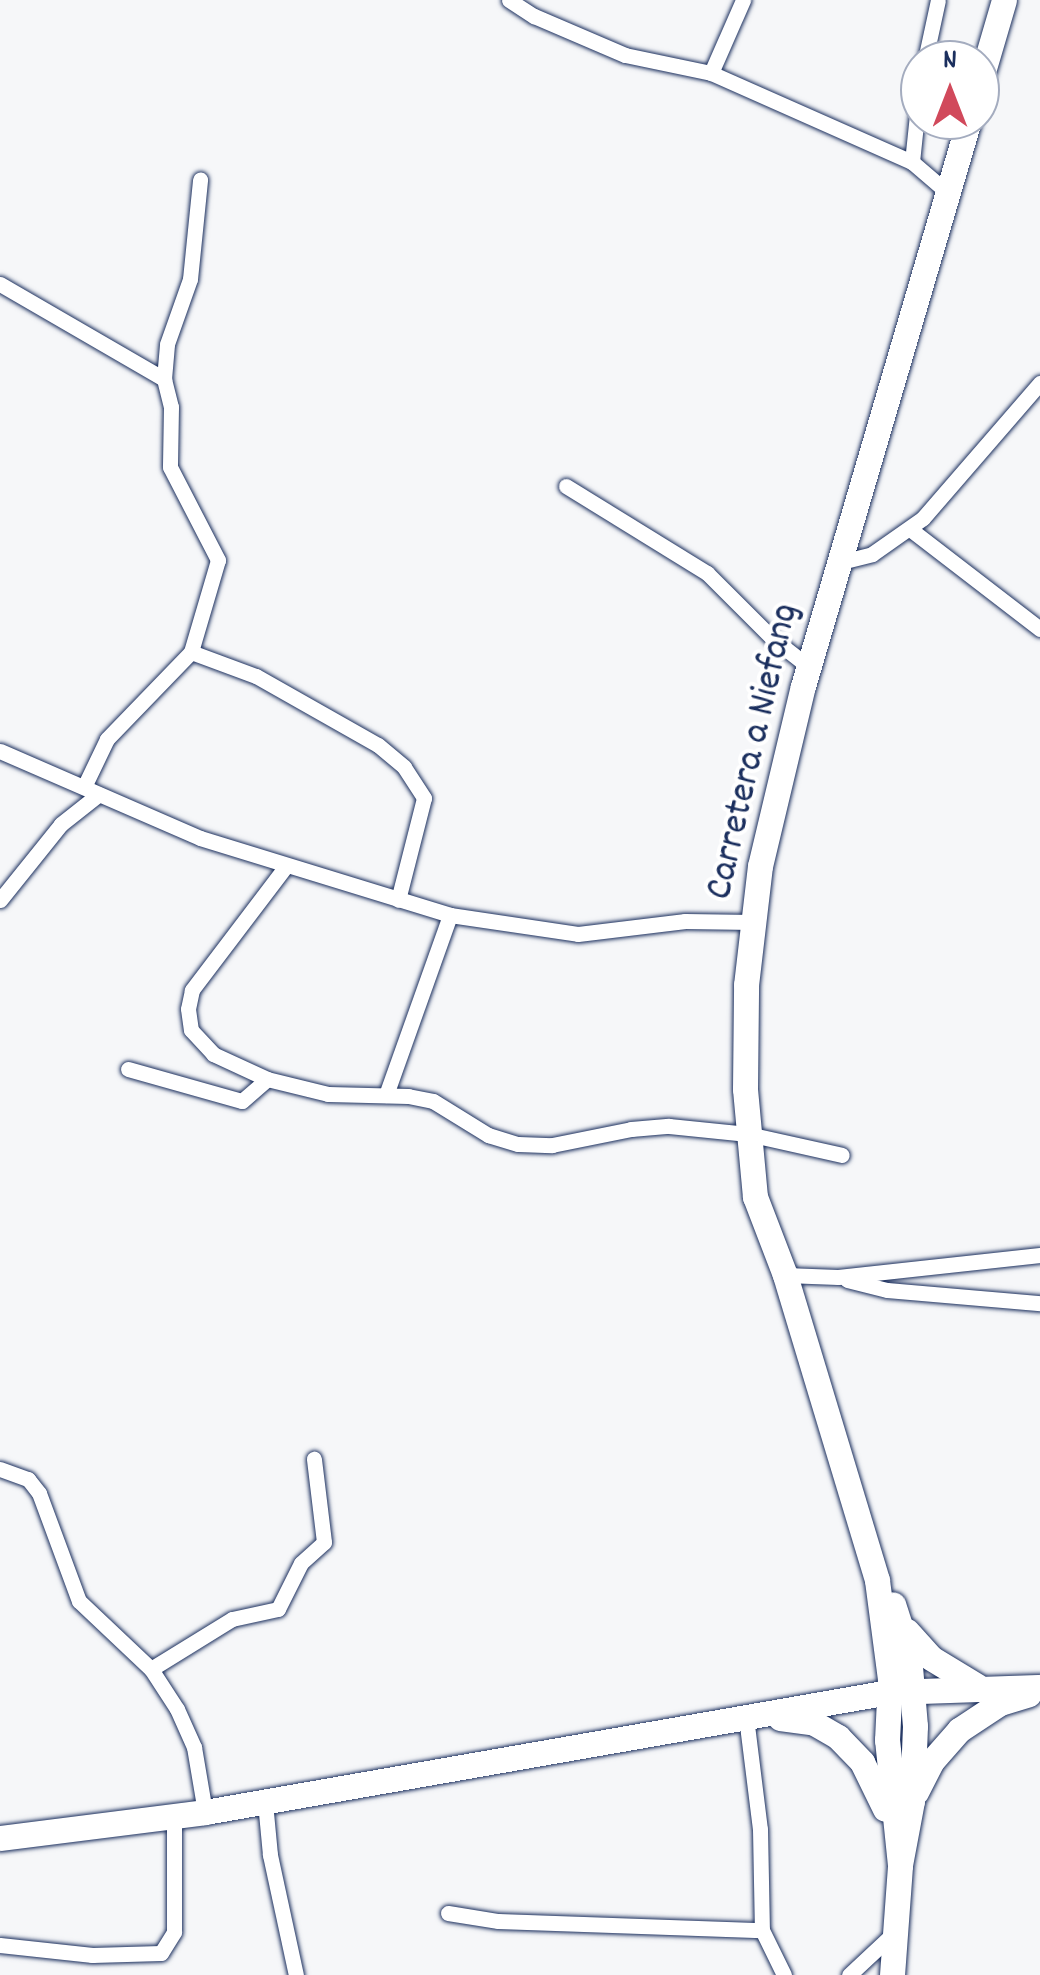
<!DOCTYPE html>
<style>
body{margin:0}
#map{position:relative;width:1040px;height:1975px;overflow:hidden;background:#f6f7f9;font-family:Dekko,sans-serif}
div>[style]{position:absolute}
.roads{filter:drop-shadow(0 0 2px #1b2f5e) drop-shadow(0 0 2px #1b2f5e)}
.street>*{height:15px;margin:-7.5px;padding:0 7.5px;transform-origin:7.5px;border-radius:7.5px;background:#fff}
.primary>*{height:25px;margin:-12.5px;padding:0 12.5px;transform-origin:12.5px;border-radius:12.5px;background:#fff}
span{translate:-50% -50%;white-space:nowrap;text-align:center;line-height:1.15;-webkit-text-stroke:8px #fff;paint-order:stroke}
.street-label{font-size:40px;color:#1b2f5e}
.north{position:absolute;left:900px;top:40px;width:100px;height:100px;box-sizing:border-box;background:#fff;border:2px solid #a4acbf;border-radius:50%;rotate:0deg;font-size:28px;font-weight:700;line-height:40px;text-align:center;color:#1b2f5e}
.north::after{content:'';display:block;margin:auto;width:35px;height:45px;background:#d1495b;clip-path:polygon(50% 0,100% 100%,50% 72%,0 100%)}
</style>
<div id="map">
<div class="roads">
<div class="street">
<i style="left:509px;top:0;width:30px;rotate:33deg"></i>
<i style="left:534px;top:16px;width:99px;rotate:23.2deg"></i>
<i style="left:625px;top:55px;width:88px;rotate:11.8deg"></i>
<i style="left:711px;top:73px;width:220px;rotate:23.9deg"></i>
<i style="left:912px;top:162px;width:48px;rotate:40.7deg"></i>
<i style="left:925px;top:60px;width:61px;rotate:-77.8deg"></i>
<i style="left:711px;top:73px;width:80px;rotate:-66.3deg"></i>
<i style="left:912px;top:162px;width:76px;rotate:-84deg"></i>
<i style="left:0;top:284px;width:190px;rotate:30.1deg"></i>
<i style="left:164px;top:379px;width:29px;rotate:76deg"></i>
<i style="left:171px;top:407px;width:60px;rotate:91deg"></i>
<i style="left:170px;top:467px;width:105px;rotate:62.7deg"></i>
<i style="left:218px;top:560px;width:96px;rotate:106.4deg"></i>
<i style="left:191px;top:652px;width:121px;rotate:134deg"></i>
<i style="left:107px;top:739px;width:53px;rotate:115.6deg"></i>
<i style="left:164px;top:379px;width:35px;rotate:-85deg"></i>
<i style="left:167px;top:344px;width:69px;rotate:-70.5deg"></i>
<i style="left:190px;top:279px;width:100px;rotate:-84.2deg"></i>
<i style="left:566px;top:486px;width:166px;rotate:31.7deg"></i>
<i style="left:707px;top:573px;width:92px;rotate:45deg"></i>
<i style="left:772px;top:638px;width:47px;rotate:38.1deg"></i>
<i style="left:910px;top:529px;width:164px;rotate:37.6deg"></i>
<i style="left:841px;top:562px;width:32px;rotate:-14deg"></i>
<i style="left:872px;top:554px;width:62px;rotate:-35.2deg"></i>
<i style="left:923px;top:518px;width:179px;rotate:-49.1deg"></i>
<i style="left:191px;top:652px;width:69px;rotate:20.3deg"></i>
<i style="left:256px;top:676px;width:140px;rotate:29.5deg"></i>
<i style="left:378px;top:745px;width:34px;rotate:40deg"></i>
<i style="left:404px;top:767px;width:37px;rotate:57deg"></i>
<i style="left:424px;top:798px;width:105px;rotate:104.3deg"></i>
<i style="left:0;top:751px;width:218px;rotate:23.5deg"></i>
<i style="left:200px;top:838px;width:262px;rotate:17.1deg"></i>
<i style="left:450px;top:915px;width:129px;rotate:8.4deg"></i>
<i style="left:578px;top:934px;width:108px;rotate:-6.9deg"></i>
<i style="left:685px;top:921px;width:68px;rotate:0.8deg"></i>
<i style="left:286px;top:866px;width:156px;rotate:127.2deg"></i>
<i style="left:192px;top:990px;width:19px;rotate:102deg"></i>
<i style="left:188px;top:1009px;width:21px;rotate:82deg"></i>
<i style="left:191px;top:1030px;width:33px;rotate:47deg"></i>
<i style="left:213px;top:1054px;width:60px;rotate:24.8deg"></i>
<i style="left:267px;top:1079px;width:63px;rotate:13.8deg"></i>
<i style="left:328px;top:1094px;width:80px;rotate:1.4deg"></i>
<i style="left:408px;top:1096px;width:25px;rotate:11deg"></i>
<i style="left:433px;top:1101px;width:65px;rotate:31.7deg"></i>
<i style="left:488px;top:1135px;width:31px;rotate:17deg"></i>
<i style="left:518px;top:1144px;width:34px;rotate:2deg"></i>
<i style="left:552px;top:1145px;width:81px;rotate:-11.4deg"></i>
<i style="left:631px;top:1129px;width:38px;rotate:-5deg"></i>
<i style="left:669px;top:1126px;width:79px;rotate:5.8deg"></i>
<i style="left:748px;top:1134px;width:96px;rotate:12.6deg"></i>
<i style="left:0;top:900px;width:97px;rotate:-51.2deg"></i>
<i style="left:61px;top:824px;width:48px;rotate:-38.3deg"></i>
<i style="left:128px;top:1069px;width:118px;rotate:15.7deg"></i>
<i style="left:242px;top:1101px;width:33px;rotate:-41deg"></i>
<i style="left:386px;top:1095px;width:191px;rotate:-70.4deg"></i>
<i style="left:785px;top:1275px;width:53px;rotate:2.2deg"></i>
<i style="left:838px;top:1277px;width:203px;rotate:-6.2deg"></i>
<i style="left:847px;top:1280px;width:41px;rotate:14deg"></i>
<i style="left:887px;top:1290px;width:154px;rotate:4.9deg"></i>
<i style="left:0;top:1469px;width:30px;rotate:20deg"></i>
<i style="left:28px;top:1479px;width:18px;rotate:52deg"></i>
<i style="left:39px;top:1493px;width:115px;rotate:69.7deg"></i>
<i style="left:79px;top:1601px;width:99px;rotate:43.4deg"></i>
<i style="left:151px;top:1669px;width:48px;rotate:57deg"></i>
<i style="left:177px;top:1709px;width:42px;rotate:65.9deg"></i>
<i style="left:194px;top:1747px;width:66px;rotate:80.4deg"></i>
<i style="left:151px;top:1669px;width:95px;rotate:-31.7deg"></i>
<i style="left:232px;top:1619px;width:47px;rotate:-12.3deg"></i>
<i style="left:278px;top:1609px;width:51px;rotate:-63.4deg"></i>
<i style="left:301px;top:1563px;width:31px;rotate:-42deg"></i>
<i style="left:324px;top:1542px;width:84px;rotate:-96.9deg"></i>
<i style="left:746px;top:1717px;width:113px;rotate:82.9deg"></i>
<i style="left:760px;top:1829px;width:101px;rotate:88.9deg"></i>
<i style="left:762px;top:1930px;width:50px;rotate:63.9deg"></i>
<i style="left:265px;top:1802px;width:53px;rotate:84.6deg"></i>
<i style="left:270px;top:1855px;width:123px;rotate:77.8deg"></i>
<i style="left:448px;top:1913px;width:51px;rotate:9.1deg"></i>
<i style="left:498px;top:1921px;width:264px;rotate:2deg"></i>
<i style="left:0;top:1945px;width:93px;rotate:6.2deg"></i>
<i style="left:92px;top:1955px;width:69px;rotate:-1.7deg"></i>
<i style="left:161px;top:1953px;width:25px;rotate:-58deg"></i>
<i style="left:174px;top:1932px;width:116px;rotate:-90deg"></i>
<i style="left:849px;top:1975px;width:63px;rotate:-43.1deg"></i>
</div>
<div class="primary">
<i style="left:980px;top:82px;width:85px;rotate:-73.7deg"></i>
<i style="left:907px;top:1631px;width:36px;rotate:48deg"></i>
<i style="left:931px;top:1658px;width:54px;rotate:31.3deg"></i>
<i style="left:780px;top:1718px;width:34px;rotate:8deg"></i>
<i style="left:814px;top:1723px;width:28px;rotate:30deg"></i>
<i style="left:838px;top:1737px;width:35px;rotate:46deg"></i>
<i style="left:862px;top:1762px;width:52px;rotate:63.9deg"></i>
<i style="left:916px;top:1792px;width:34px;rotate:-63deg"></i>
<i style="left:931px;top:1762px;width:43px;rotate:-48.8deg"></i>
<i style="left:959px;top:1730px;width:49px;rotate:-33.4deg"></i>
<i style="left:1000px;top:1703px;width:30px;rotate:-17deg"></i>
<i style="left:0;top:1838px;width:207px;rotate:-7.2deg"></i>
<i style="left:205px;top:1812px;width:694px;rotate:-9.95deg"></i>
<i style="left:889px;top:1692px;width:151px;rotate:-1.9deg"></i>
<i style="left:900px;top:1865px;width:126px;rotate:-95.9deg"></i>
<i style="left:887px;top:1740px;width:61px;rotate:-87.2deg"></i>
<i style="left:890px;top:1679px;width:100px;rotate:-97.5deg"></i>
<i style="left:877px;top:1580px;width:319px;rotate:-106.8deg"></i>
<i style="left:785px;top:1275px;width:84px;rotate:-111deg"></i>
<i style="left:755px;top:1197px;width:108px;rotate:-95.3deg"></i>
<i style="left:745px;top:1089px;width:104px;rotate:-89.4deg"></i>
<i style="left:746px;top:985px;width:120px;rotate:-83.3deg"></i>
<i style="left:760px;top:866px;width:185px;rotate:-76.6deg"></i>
<i style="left:803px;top:686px;width:590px;rotate:-73.65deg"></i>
<i style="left:892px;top:1975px;width:110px;rotate:-85.8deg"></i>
<i style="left:900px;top:1865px;width:65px;rotate:-79.4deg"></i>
<i style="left:912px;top:1801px;width:75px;rotate:-87.7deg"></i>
<i style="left:915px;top:1726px;width:72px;rotate:-94.8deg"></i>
<i style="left:909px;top:1654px;width:52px;rotate:-107.7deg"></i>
</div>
</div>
<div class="street-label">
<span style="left:755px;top:752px;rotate:-77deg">Carretera a Niefang</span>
</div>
<div class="north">N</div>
</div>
